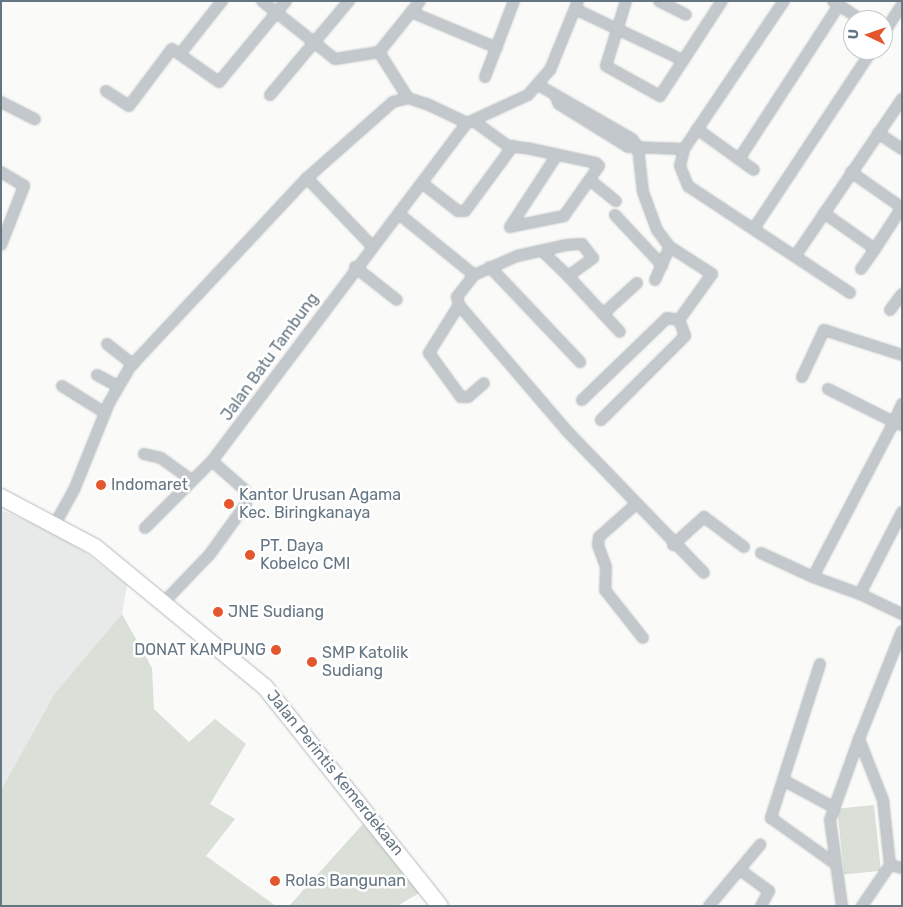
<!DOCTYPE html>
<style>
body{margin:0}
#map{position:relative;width:903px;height:907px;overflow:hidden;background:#fafaf8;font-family:Rubik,sans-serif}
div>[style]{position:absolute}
.built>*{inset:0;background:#e8e9e9}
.green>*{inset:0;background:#dadfd7;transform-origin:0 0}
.roads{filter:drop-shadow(0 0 1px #b4b9bd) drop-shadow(0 0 1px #b4b9bd)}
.minor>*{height:10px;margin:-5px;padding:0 5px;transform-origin:5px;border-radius:5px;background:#c3c8cc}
.trunk>*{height:16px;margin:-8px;padding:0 8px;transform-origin:8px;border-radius:8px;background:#fff}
.dots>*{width:14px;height:14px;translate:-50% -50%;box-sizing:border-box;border:2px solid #fff;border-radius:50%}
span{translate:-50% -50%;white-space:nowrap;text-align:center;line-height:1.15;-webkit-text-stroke:5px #fff;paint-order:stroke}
.street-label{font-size:16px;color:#657683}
.poi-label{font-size:16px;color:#657683}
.left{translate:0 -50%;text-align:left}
.right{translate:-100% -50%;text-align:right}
.frame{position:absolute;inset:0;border:2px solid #657683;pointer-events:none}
.north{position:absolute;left:843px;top:10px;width:50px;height:50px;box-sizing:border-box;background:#fff;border:1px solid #c1c8cd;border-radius:50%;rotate:273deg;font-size:14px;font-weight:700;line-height:20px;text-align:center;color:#657683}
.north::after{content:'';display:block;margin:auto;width:18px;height:22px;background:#e4572e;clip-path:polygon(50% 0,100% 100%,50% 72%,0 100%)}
</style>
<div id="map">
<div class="built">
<i style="clip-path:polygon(1px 510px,65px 537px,127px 585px,122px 614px,55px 693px,1px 790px)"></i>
</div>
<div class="green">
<i style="clip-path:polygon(122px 614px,152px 668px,154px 709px,189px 742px,215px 719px,246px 744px,210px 804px,235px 819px,206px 856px,276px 906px,1px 906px,1px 790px,55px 693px)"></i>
<i style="left:874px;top:805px;width:66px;height:37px;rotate:84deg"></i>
<i style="clip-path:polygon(363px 824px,421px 892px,397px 906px,289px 906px)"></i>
</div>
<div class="roads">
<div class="minor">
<i style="left:262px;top:1px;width:93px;rotate:38.5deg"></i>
<i style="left:335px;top:59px;width:45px;rotate:-9deg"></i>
<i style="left:379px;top:52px;width:54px;rotate:57.8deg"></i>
<i style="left:626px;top:1px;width:68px;rotate:107.1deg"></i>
<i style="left:606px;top:66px;width:62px;rotate:29.1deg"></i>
<i style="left:660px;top:96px;width:113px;rotate:-56.9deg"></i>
<i style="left:659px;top:1px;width:30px;rotate:27deg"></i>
<i style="left:833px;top:1px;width:29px;rotate:34deg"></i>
<i style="left:575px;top:9px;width:112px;rotate:25.4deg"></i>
<i style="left:411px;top:12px;width:93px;rotate:22.7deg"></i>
<i style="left:883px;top:34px;width:35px;rotate:-57deg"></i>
<i style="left:379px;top:52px;width:65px;rotate:-51.2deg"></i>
<i style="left:180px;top:54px;width:68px;rotate:-51.6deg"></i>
<i style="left:485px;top:77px;width:81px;rotate:-69.1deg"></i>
<i style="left:540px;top:86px;width:106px;rotate:29.9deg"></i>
<i style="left:632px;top:139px;width:10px;rotate:53deg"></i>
<i style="left:638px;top:147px;width:45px;rotate:83.7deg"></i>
<i style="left:643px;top:192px;width:40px;rotate:69.8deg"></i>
<i style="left:657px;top:230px;width:21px;rotate:53deg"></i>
<i style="left:670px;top:247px;width:50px;rotate:32.7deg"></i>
<i style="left:712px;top:274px;width:57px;rotate:125.7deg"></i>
<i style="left:106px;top:91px;width:27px;rotate:33deg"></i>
<i style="left:129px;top:106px;width:71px;rotate:-53deg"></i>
<i style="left:172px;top:49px;width:57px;rotate:35.1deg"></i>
<i style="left:219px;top:82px;width:105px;rotate:-50.4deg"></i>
<i style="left:270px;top:95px;width:123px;rotate:-50deg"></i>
<i style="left:555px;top:95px;width:10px;rotate:66deg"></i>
<i style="left:559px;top:104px;width:81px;rotate:31.9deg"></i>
<i style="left:628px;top:147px;width:56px;rotate:2deg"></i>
<i style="left:684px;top:149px;width:179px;rotate:-56deg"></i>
<i style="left:1px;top:102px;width:38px;rotate:27deg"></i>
<i style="left:475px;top:122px;width:41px;rotate:36deg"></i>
<i style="left:508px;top:146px;width:23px;rotate:7deg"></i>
<i style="left:531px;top:149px;width:66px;rotate:12.2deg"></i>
<i style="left:596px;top:163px;width:4px;rotate:45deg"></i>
<i style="left:599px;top:166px;width:61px;rotate:125deg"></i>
<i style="left:564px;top:216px;width:55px;rotate:168.5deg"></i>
<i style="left:510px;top:227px;width:86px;rotate:-56.9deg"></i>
<i style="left:697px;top:129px;width:70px;rotate:35.7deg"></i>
<i style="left:878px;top:133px;width:29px;rotate:34deg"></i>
<i style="left:684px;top:149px;width:17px;rotate:103deg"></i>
<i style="left:680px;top:166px;width:22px;rotate:68deg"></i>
<i style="left:688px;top:186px;width:194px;rotate:33.4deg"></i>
<i style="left:739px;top:159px;width:184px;rotate:-57deg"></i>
<i style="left:1px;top:172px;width:27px;rotate:31deg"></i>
<i style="left:24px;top:186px;width:63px;rotate:111.3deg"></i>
<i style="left:851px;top:172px;width:61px;rotate:35deg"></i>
<i style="left:307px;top:178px;width:94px;rotate:46.3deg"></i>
<i style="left:591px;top:181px;width:32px;rotate:39deg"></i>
<i style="left:422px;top:183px;width:46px;rotate:37.9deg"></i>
<i style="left:458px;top:211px;width:7px"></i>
<i style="left:465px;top:211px;width:81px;rotate:-53.6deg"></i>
<i style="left:824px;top:213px;width:62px;rotate:35.2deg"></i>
<i style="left:875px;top:249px;width:50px;rotate:-57.3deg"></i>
<i style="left:399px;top:214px;width:97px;rotate:39.1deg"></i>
<i style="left:474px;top:275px;width:47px;rotate:-23.8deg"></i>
<i style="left:517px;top:256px;width:50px;rotate:-12.7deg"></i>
<i style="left:566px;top:245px;width:16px;rotate:-4deg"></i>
<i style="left:582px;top:244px;width:18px;rotate:52deg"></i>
<i style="left:593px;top:258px;width:31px;rotate:144deg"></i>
<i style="left:568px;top:276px;width:36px;rotate:-136deg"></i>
<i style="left:615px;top:215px;width:69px;rotate:46.8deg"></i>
<i style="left:755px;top:227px;width:212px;rotate:-56.5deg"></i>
<i style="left:796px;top:255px;width:189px;rotate:-55.8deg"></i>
<i style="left:355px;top:267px;width:53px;rotate:38.2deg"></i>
<i style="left:490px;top:267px;width:131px;rotate:46.5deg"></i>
<i style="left:861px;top:269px;width:24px;rotate:-55deg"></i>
<i style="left:474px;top:275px;width:28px;rotate:128deg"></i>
<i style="left:457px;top:297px;width:8px;rotate:76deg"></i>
<i style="left:459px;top:305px;width:166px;rotate:49.4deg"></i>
<i style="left:567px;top:431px;width:197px;rotate:46deg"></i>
<i style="left:568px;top:276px;width:76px;rotate:47.1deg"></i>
<i style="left:655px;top:280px;width:36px;rotate:-66deg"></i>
<i style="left:459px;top:305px;width:57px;rotate:122deg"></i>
<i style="left:429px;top:353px;width:54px;rotate:54deg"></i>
<i style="left:461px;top:397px;width:7px"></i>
<i style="left:468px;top:397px;width:21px;rotate:-41deg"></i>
<i style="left:890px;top:310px;width:20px;rotate:-53deg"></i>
<i style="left:603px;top:314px;width:46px;rotate:-42.4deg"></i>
<i style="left:107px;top:344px;width:33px;rotate:38deg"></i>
<i style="left:97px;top:375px;width:24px;rotate:28deg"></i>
<i style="left:802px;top:377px;width:52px;rotate:-64.9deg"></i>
<i style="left:824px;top:330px;width:82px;rotate:17.8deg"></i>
<i style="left:62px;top:386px;width:51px;rotate:32.1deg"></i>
<i style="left:828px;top:389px;width:74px;rotate:26.6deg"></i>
<i style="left:894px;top:422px;width:175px;rotate:117.6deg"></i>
<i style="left:813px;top:577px;width:50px;rotate:19.9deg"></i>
<i style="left:582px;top:400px;width:118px;rotate:-44deg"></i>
<i style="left:667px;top:318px;width:12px;rotate:9deg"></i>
<i style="left:679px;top:320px;width:17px;rotate:69deg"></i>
<i style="left:685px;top:336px;width:119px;rotate:135deg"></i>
<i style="left:902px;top:404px;width:20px;rotate:114deg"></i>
<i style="left:894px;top:422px;width:9px;rotate:21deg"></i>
<i style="left:144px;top:454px;width:17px;rotate:13deg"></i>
<i style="left:161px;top:458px;width:37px;rotate:36deg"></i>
<i style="left:635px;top:505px;width:48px;rotate:138.4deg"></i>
<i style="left:599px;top:537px;width:8px;rotate:97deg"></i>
<i style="left:598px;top:545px;width:23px;rotate:70deg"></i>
<i style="left:606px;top:567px;width:23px;rotate:92deg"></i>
<i style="left:605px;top:590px;width:61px;rotate:51.6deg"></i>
<i style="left:902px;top:512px;width:92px;rotate:117.1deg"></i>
<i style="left:860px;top:594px;width:47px;rotate:25.5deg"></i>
<i style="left:55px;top:524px;width:39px;rotate:-61deg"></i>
<i style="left:74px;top:490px;width:94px;rotate:-68.1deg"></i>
<i style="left:109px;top:403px;width:42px;rotate:-59.7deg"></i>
<i style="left:130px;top:367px;width:259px;rotate:-46.9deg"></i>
<i style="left:307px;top:178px;width:115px;rotate:-41.5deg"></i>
<i style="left:393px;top:102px;width:16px;rotate:-15deg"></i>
<i style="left:408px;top:98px;width:20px;rotate:18deg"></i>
<i style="left:427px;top:104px;width:44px;rotate:25.4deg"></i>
<i style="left:467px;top:123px;width:67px;rotate:-24.7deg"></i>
<i style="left:528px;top:95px;width:33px;rotate:-49deg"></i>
<i style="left:550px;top:70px;width:74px;rotate:-67.9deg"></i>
<i style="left:145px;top:528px;width:95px;rotate:-45deg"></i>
<i style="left:673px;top:545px;width:42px;rotate:-42.1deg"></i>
<i style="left:704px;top:517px;width:50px;rotate:36.9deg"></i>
<i style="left:761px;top:553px;width:57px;rotate:24.8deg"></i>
<i style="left:164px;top:602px;width:66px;rotate:-46.2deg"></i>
<i style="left:210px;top:554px;width:62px;rotate:-54.2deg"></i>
<i style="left:246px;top:504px;width:14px;rotate:-94deg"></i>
<i style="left:245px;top:490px;width:44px;rotate:-138.7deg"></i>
<i style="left:212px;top:461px;width:423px;rotate:-53deg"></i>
<i style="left:820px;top:664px;width:162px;rotate:107.7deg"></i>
<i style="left:771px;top:818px;width:77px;rotate:35.5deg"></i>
<i style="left:783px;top:780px;width:57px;rotate:28.4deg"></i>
<i style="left:890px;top:865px;width:12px;rotate:14deg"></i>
<i style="left:740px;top:870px;width:36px;rotate:36deg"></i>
<i style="left:769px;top:891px;width:17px;rotate:118deg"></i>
<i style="left:709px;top:906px;width:80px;rotate:-50.1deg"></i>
<i style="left:842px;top:906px;width:87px;rotate:-97.9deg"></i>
<i style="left:830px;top:820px;width:86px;rotate:-70.3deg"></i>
<i style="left:862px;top:906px;width:50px;rotate:-55.7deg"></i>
<i style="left:890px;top:865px;width:65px;rotate:-96.1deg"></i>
<i style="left:883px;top:800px;width:66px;rotate:-111.5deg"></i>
<i style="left:859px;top:739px;width:116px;rotate:-68.3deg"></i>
</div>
<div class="trunk">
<i style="left:1px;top:497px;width:106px;rotate:28deg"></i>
<i style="left:95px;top:547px;width:220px;rotate:39.5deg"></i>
<i style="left:265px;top:687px;width:280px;rotate:51.4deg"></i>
</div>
</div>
<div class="dots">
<i style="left:101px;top:485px;background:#e4572e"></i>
<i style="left:229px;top:504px;background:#e4572e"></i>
<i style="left:250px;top:555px;background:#e4572e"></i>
<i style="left:218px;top:612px;background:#e4572e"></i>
<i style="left:276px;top:650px;background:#e4572e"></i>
<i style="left:312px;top:662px;background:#e4572e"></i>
<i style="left:275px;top:881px;background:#e4572e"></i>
</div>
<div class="street-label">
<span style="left:270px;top:357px;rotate:-54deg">Jalan Batu Tambung</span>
<span style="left:335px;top:773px;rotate:51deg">Jalan Perintis Kemerdekaan</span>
</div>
<div class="poi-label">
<span class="left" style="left:111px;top:485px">Indomaret</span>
<span class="left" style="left:239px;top:504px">Kantor Urusan Agama<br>Kec. Biringkanaya</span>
<span class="left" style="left:260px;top:555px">PT. Daya<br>Kobelco CMI</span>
<span class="left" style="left:228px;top:612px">JNE Sudiang</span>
<span class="right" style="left:266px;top:650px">DONAT KAMPUNG</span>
<span class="left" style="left:322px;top:662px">SMP Katolik<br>Sudiang</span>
<span class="left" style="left:285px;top:881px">Rolas Bangunan</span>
</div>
<div class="frame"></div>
<div class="north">U</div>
</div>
